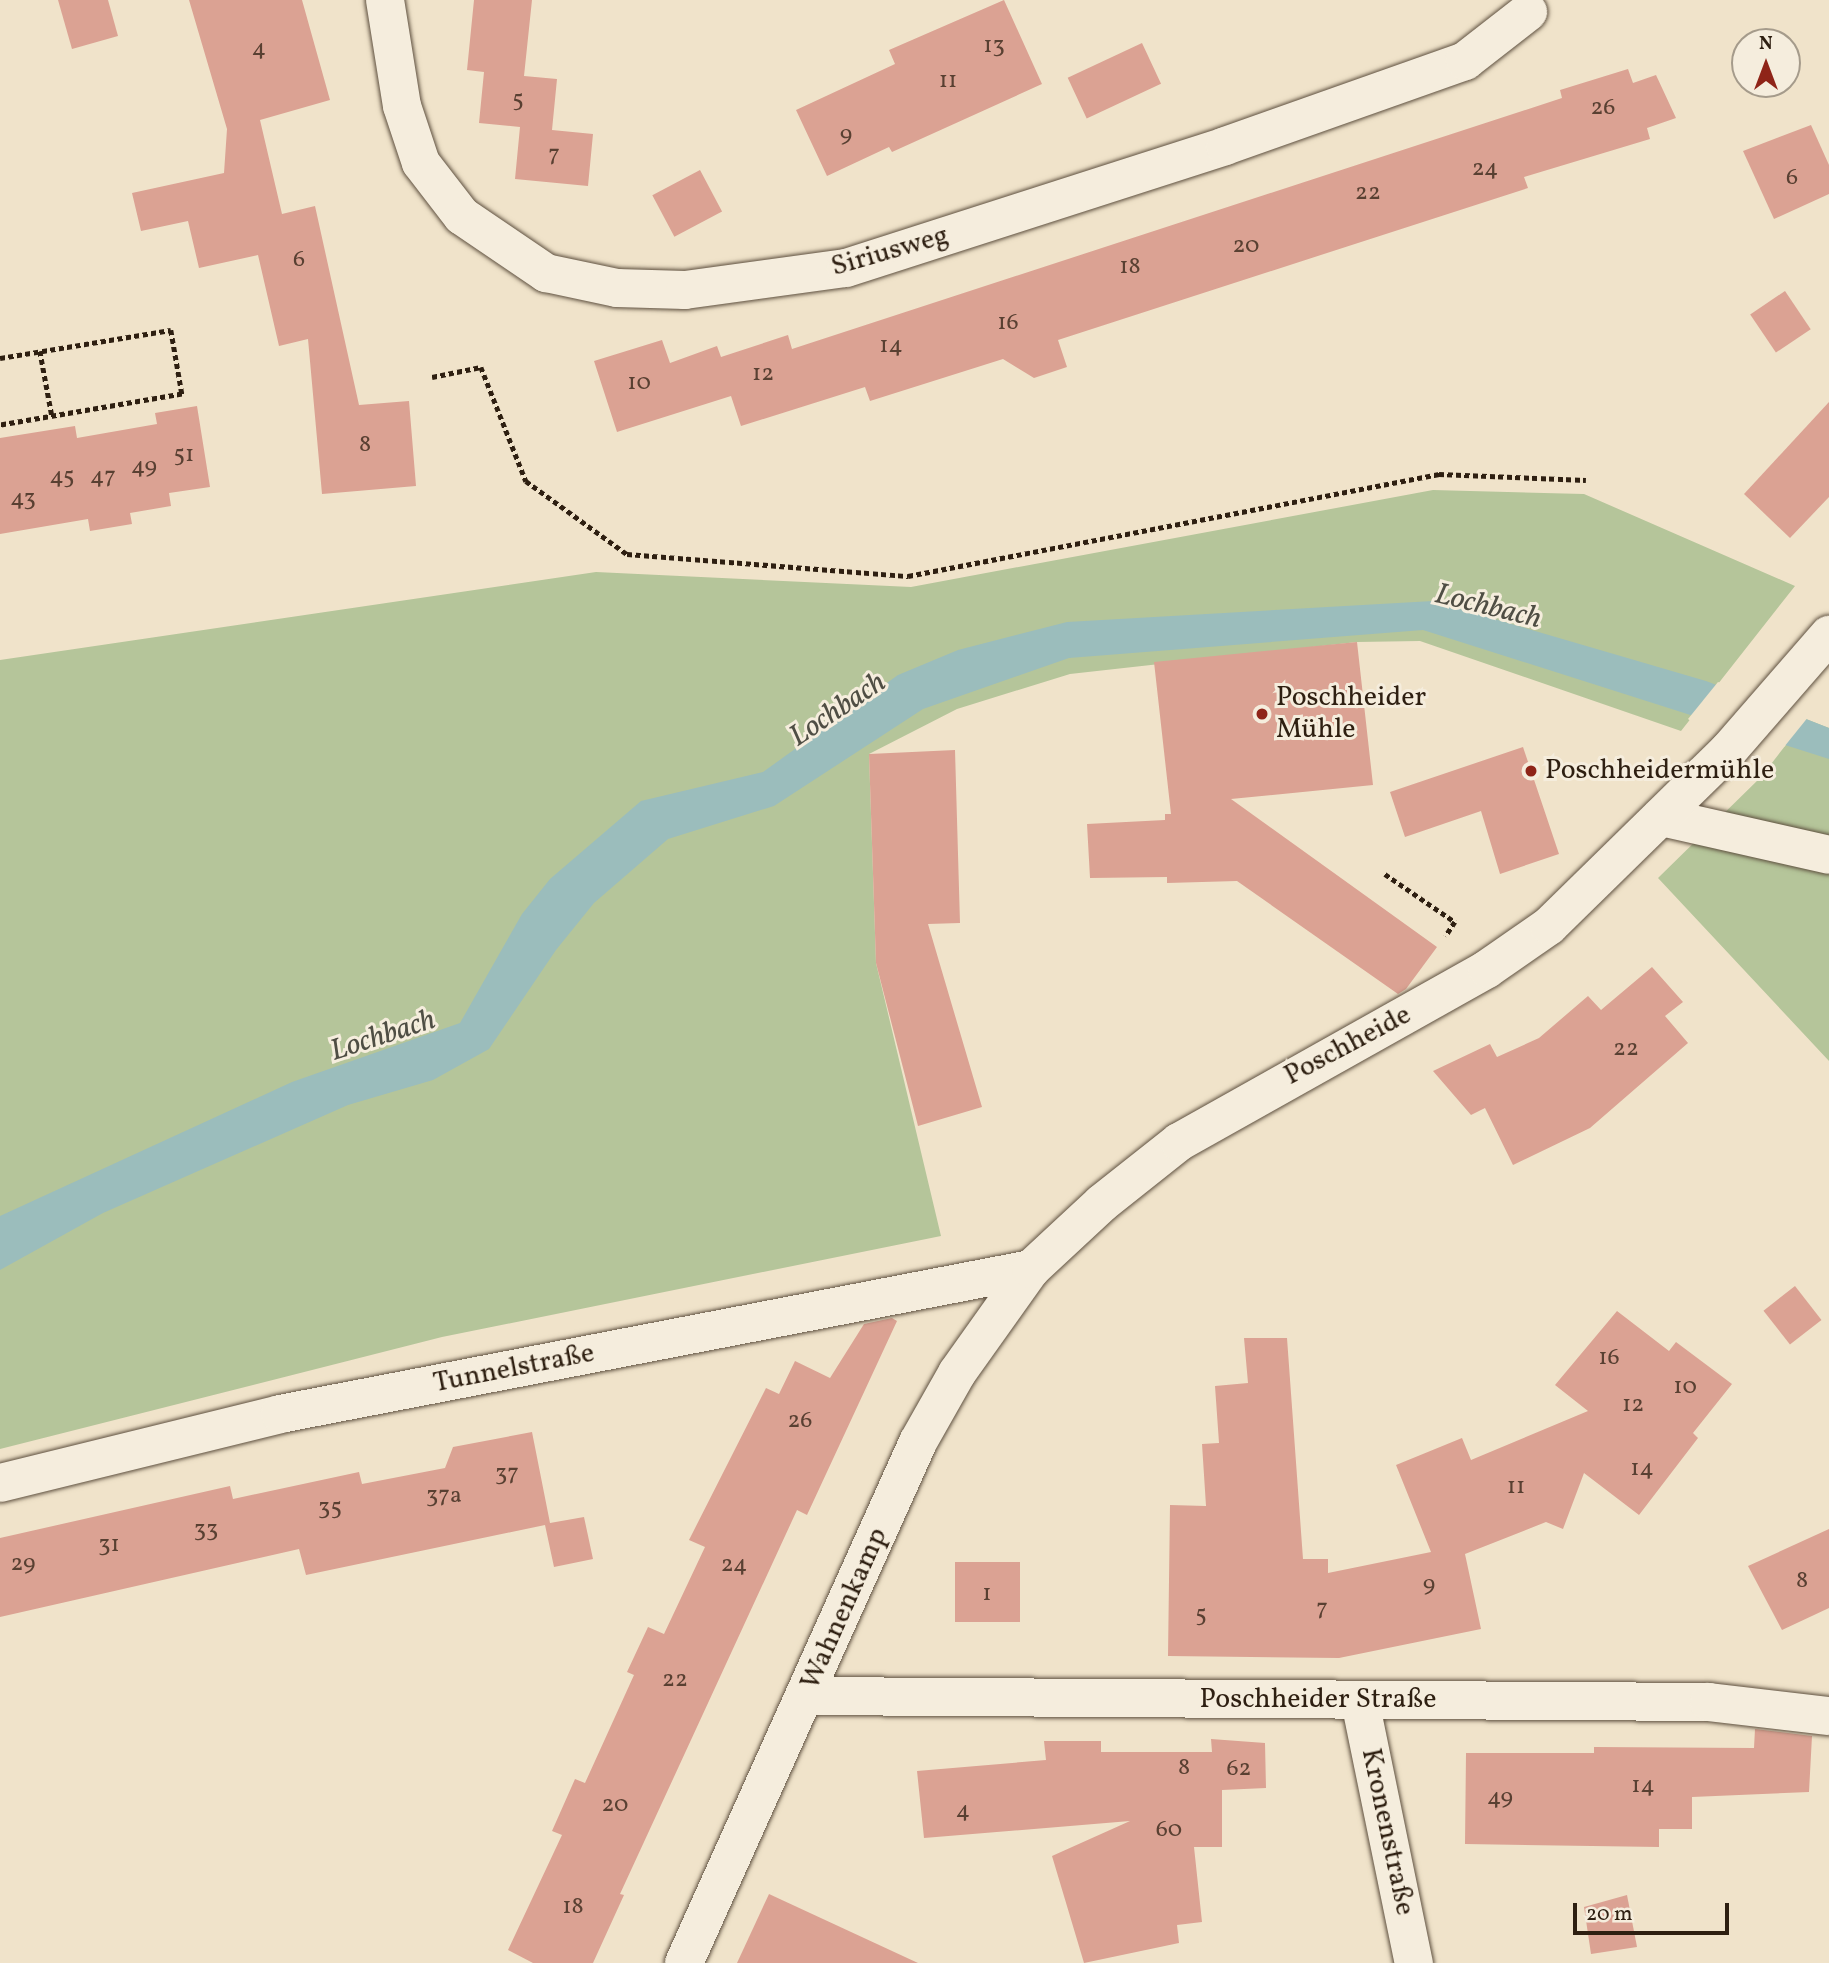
<!DOCTYPE html>
<meta charset="utf-8">
<style>
body{margin:0}
#map{position:relative;width:1829px;height:1963px;overflow:hidden;background:#f0e3ca;font-family:Vollkorn,serif}
div>[style]{position:absolute}
.green>*{inset:0;background:#b5c59a}
.water>*{inset:0;background:#9bbdbc}
.pier>*{inset:0;background:#f0e3ca}
.building>*{inset:0;background:#dba293;transform-origin:0 0}
.path>*{height:4.5px;margin-top:-2.25px;transform-origin:0;background:repeating-linear-gradient(90deg,#2e1f11 0 5px,transparent 0 8.5px)}
.roads{filter:drop-shadow(0 0 2px #5e503f) drop-shadow(0 0 2px #5e503f)}
.minor>*{height:38px;margin:-19px;padding:0 19px;transform-origin:19px;border-radius:19px;background:#f5eddd}
.dots>*{width:19px;height:19px;translate:-50% -50%;box-sizing:border-box;border:4px solid #f5eddd;border-radius:50%}
span{translate:-50% -50%;white-space:nowrap;text-align:center;line-height:1.15;-webkit-text-stroke:6px #f5eddd;paint-order:stroke}
.number-label{font-size:24px;color:#594032}
.number-label span{-webkit-text-stroke-width:0}
.street-label{font-size:28px;color:#2e1f11}
.poi-label{font-size:28px;color:#2e1f11}
.left{translate:0 -50%;text-align:left}
.water-label{font-size:30px;color:#4f4e44;font-style:italic}
.north{position:absolute;left:1731px;top:28px;width:70px;height:70px;box-sizing:border-box;background:#f5eddd;border:2px solid #a59b8b;border-radius:50%;rotate:0deg;font-size:19px;font-weight:700;line-height:28px;text-align:center;color:#2e1f11}
.north::after{content:'';display:block;margin:auto;width:24px;height:32px;background:#8f2418;clip-path:polygon(50% 0,100% 100%,50% 72%,0 100%)}
.scale{position:absolute;left:1573px;top:1903px;width:156px;height:32px;box-sizing:border-box;border:4px solid #2e1f11;border-top:0;padding-left:9px;font-size:21px;line-height:24px;white-space:nowrap;color:#2e1f11;-webkit-text-stroke:5px #f5eddd;paint-order:stroke}
</style>
<div id="map">
<div class="green">
<i style="clip-path:polygon(1433px 490px,1584px 494px,1795px 586px,1681px 731px,1420px 641px,1357px 642px,1070px 674px,957px 709px,869px 754px,876px 963px,941px 1236px,442px 1337px,0 1449px,0 660px,596px 572px,911px 587px)"></i>
<i style="clip-path:polygon(1806px 719px,1829px 728px,1829px 1061px,1658px 878px,1761px 777px)"></i>
</div>
<div class="water">
<i style="clip-path:polygon(1433px 601px,1706px 681px,1806px 719px,1829px 728px,1829px 759px,1423px 630px,1069px 658px,923px 709px,774px 806px,668px 839px,594px 903px,556px 950px,489px 1049px,433px 1080px,348px 1105px,103px 1213px,0 1270px,0 1216px,292px 1082px,460px 1023px,522px 914px,550px 879px,641px 801px,763px 772px,898px 675px,958px 650px,1067px 622px)"></i>
</div>
<div class="pier">
<i style="clip-path:polygon(1718px 682px,1809px 716px,1784px 747px,1692px 722px,1688px 719px)"></i>
</div>
<div class="building">
<i style="clip-path:polygon(58px 0,108px 0,118px 36px,72px 49px)"></i>
<i style="clip-path:polygon(189px 0,302px 0,330px 100px,260px 120px,282px 214px,315px 206px,359px 405px,409px 401px,416px 486px,322px 494px,308px 339px,279px 346px,258px 255px,199px 268px,188px 221px,141px 231px,132px 193px,224px 173px,227px 129px)"></i>
<i style="clip-path:polygon(474px 0,532px 0,524px 76px,557px 79px,552px 130px,593px 134px,588px 186px,515px 179px,520px 127px,479px 123px,484px 72px,467px 70px)"></i>
<i style="clip-path:polygon(1004px 0,1042px 84px,892px 152px,889px 147px,827px 176px,796px 110px,895px 64px,889px 50px)"></i>
<i style="left:1142px;top:43px;width:45px;height:82px;rotate:65deg"></i>
<i style="clip-path:polygon(1628px 69px,1633px 83px,1656px 75px,1676px 118px,1647px 128px,1650px 139px,1524px 177px,1528px 188px,1058px 340px,1067px 367px,1034px 378px,1003px 359px,870px 401px,865px 387px,741px 426px,731px 396px,617px 432px,594px 361px,662px 340px,670px 363px,717px 346px,721px 357px,788px 335px,792px 349px,1562px 98px,1560px 90px)"></i>
<i style="clip-path:polygon(1811px 125px,1829px 165px,1829px 194px,1774px 219px,1743px 151px)"></i>
<i style="left:700px;top:170px;width:47px;height:54px;rotate:62deg"></i>
<i style="left:1785px;top:291px;width:46px;height:42px;rotate:56deg"></i>
<i style="clip-path:polygon(1829px 402px,1829px 497px,1790px 538px,1744px 494px)"></i>
<i style="clip-path:polygon(197px 406px,210px 487px,169px 493px,171px 506px,130px 513px,132px 524px,90px 531px,88px 519px,0 534px,0 438px,75px 426px,77px 438px,157px 424px,155px 413px)"></i>
<i style="clip-path:polygon(1357px 642px,1373px 785px,1231px 799px,1437px 947px,1406px 989px,1398px 994px,1237px 881px,1167px 883px,1167px 877px,1090px 878px,1087px 824px,1165px 820px,1165px 814px,1171px 814px,1154px 662px)"></i>
<i style="clip-path:polygon(1523px 747px,1559px 854px,1500px 874px,1481px 811px,1405px 837px,1390px 792px)"></i>
<i style="clip-path:polygon(955px 750px,960px 923px,928px 924px,982px 1107px,918px 1126px,876px 963px,869px 754px)"></i>
<i style="clip-path:polygon(1652px 967px,1683px 1002px,1665px 1016px,1688px 1043px,1590px 1128px,1513px 1165px,1485px 1108px,1471px 1115px,1433px 1071px,1490px 1044px,1497px 1057px,1539px 1038px,1588px 996px,1601px 1010px)"></i>
<i style="left:1795px;top:1286px;width:43px;height:40px;rotate:52deg"></i>
<i style="clip-path:polygon(1617px 1311px,1669px 1351px,1676px 1342px,1732px 1384px,1693px 1433px,1698px 1438px,1639px 1515px,1584px 1473px,1563px 1529px,1546px 1522px,1465px 1554px,1481px 1629px,1339px 1658px,1168px 1656px,1170px 1505px,1206px 1506px,1202px 1444px,1219px 1443px,1215px 1386px,1248px 1383px,1244px 1338px,1287px 1338px,1303px 1559px,1328px 1559px,1328px 1573px,1431px 1552px,1396px 1465px,1462px 1438px,1471px 1460px,1588px 1411px,1555px 1385px)"></i>
<i style="clip-path:polygon(892px 1318px,897px 1321px,807px 1515px,797px 1510px,620px 1894px,624px 1895px,593px 1963px,533px 1963px,508px 1950px,562px 1835px,552px 1831px,575px 1779px,585px 1783px,634px 1675px,627px 1672px,648px 1627px,664px 1634px,705px 1547px,689px 1540px,766px 1388px,779px 1394px,795px 1361px,830px 1378px,864px 1324px)"></i>
<i style="clip-path:polygon(532px 1432px,550px 1523px,584px 1517px,593px 1559px,554px 1567px,545px 1525px,306px 1575px,299px 1549px,0 1617px,0 1538px,230px 1486px,233px 1499px,359px 1472px,362px 1484px,445px 1468px,453px 1447px)"></i>
<i style="clip-path:polygon(1829px 1529px,1829px 1608px,1782px 1630px,1748px 1566px)"></i>
<i style="left:955px;top:1562px;width:65px;height:60px"></i>
<i style="clip-path:polygon(1755px 1729px,1812px 1736px,1809px 1792px,1692px 1797px,1692px 1829px,1659px 1829px,1659px 1847px,1465px 1844px,1466px 1753px,1594px 1753px,1594px 1747px,1754px 1748px)"></i>
<i style="clip-path:polygon(1211px 1739px,1265px 1743px,1266px 1788px,1222px 1790px,1222px 1847px,1194px 1847px,1202px 1922px,1177px 1925px,1179px 1943px,1084px 1963px,1052px 1856px,1130px 1821px,924px 1838px,917px 1771px,1046px 1760px,1044px 1741px,1101px 1741px,1101px 1752px,1212px 1752px)"></i>
<i style="clip-path:polygon(769px 1894px,918px 1963px,737px 1963px)"></i>
<i style="clip-path:polygon(1627px 1895px,1637px 1947px,1591px 1954px,1584px 1907px)"></i>
</div>
<div class="path">
<i style="left:40px;top:351px;width:66px;rotate:79.5deg"></i>
<i style="left:0;top:358px;width:173px;rotate:-9.3deg"></i>
<i style="left:171px;top:330px;width:65px;rotate:80.2deg"></i>
<i style="left:182px;top:394px;width:185px;rotate:170.3deg"></i>
<i style="left:432px;top:377px;width:50px;rotate:-11.5deg"></i>
<i style="left:481px;top:367px;width:123px;rotate:68.5deg"></i>
<i style="left:526px;top:481px;width:125px;rotate:35.9deg"></i>
<i style="left:627px;top:554px;width:282px;rotate:4.5deg"></i>
<i style="left:908px;top:576px;width:541px;rotate:-10.87deg"></i>
<i style="left:1439px;top:474px;width:147px;rotate:2.3deg"></i>
<i style="left:1385px;top:874px;width:85px;rotate:34.4deg"></i>
<i style="left:1455px;top:922px;width:17px;rotate:123deg"></i>
</div>
<div class="roads">
<div class="minor">
<i style="left:385px;top:0;width:107px;rotate:80.9deg"></i>
<i style="left:402px;top:106px;width:60px;rotate:71.6deg"></i>
<i style="left:421px;top:163px;width:67px;rotate:52.3deg"></i>
<i style="left:462px;top:216px;width:102px;rotate:34.2deg"></i>
<i style="left:546px;top:273px;width:73px;rotate:11.9deg"></i>
<i style="left:617px;top:288px;width:68px;rotate:1.7deg"></i>
<i style="left:685px;top:290px;width:162px;rotate:-7.8deg"></i>
<i style="left:846px;top:268px;width:398px;rotate:-17.8deg"></i>
<i style="left:1225px;top:146px;width:255px;rotate:-19.5deg"></i>
<i style="left:1465px;top:61px;width:80px;rotate:-37.9deg"></i>
<i style="left:1661px;top:817px;width:172px;rotate:12.7deg"></i>
<i style="left:0;top:1483px;width:288px;rotate:-13.8deg"></i>
<i style="left:280px;top:1414px;width:765px;rotate:-10.93deg"></i>
<i style="left:806px;top:1696px;width:903px;rotate:0.38deg"></i>
<i style="left:1709px;top:1702px;width:121px;rotate:6.7deg"></i>
<i style="left:1360px;top:1701px;width:268px;rotate:78.4deg"></i>
<i style="left:684px;top:1963px;width:571px;rotate:-65.81deg"></i>
<i style="left:918px;top:1442px;width:79px;rotate:-60.5deg"></i>
<i style="left:957px;top:1373px;width:128px;rotate:-54.6deg"></i>
<i style="left:1031px;top:1269px;width:97px;rotate:-42.9deg"></i>
<i style="left:1102px;top:1203px;width:98px;rotate:-38.4deg"></i>
<i style="left:1179px;top:1142px;width:353px;rotate:-29.3deg"></i>
<i style="left:1487px;top:969px;width:75px;rotate:-34.7deg"></i>
<i style="left:1549px;top:926px;width:250px;rotate:-44.4deg"></i>
<i style="left:1728px;top:751px;width:154px;rotate:-49deg"></i>
</div>
</div>
<div class="dots">
<i style="left:1262px;top:714px;background:#8f2418"></i>
<i style="left:1531px;top:771px;background:#8f2418"></i>
</div>
<div class="number-label">
<span style="left:994px;top:47px">13</span>
<span style="left:259px;top:50px">4</span>
<span style="left:948px;top:82px">11</span>
<span style="left:518px;top:101px">5</span>
<span style="left:1603px;top:109px">26</span>
<span style="left:846px;top:136px">9</span>
<span style="left:554px;top:156px">7</span>
<span style="left:1485px;top:170px">24</span>
<span style="left:1792px;top:179px">6</span>
<span style="left:1368px;top:194px">22</span>
<span style="left:1246px;top:247px">20</span>
<span style="left:299px;top:261px">6</span>
<span style="left:1130px;top:268px">18</span>
<span style="left:1008px;top:324px">16</span>
<span style="left:891px;top:347px">14</span>
<span style="left:763px;top:375px">12</span>
<span style="left:639px;top:384px">10</span>
<span style="left:365px;top:446px">8</span>
<span style="left:184px;top:456px">51</span>
<span style="left:144px;top:468px">49</span>
<span style="left:62px;top:478px">45</span>
<span style="left:103px;top:478px">47</span>
<span style="left:23px;top:500px">43</span>
<span style="left:1626px;top:1050px">22</span>
<span style="left:1609px;top:1359px">16</span>
<span style="left:1685px;top:1388px">10</span>
<span style="left:1633px;top:1406px">12</span>
<span style="left:800px;top:1422px">26</span>
<span style="left:1642px;top:1470px">14</span>
<span style="left:507px;top:1475px">37</span>
<span style="left:1516px;top:1488px">11</span>
<span style="left:444px;top:1497px">37a</span>
<span style="left:330px;top:1509px">35</span>
<span style="left:206px;top:1531px">33</span>
<span style="left:109px;top:1546px">31</span>
<span style="left:23px;top:1565px">29</span>
<span style="left:734px;top:1566px">24</span>
<span style="left:1802px;top:1582px">8</span>
<span style="left:1429px;top:1586px">9</span>
<span style="left:987px;top:1595px">1</span>
<span style="left:1322px;top:1610px">7</span>
<span style="left:1201px;top:1616px">5</span>
<span style="left:675px;top:1681px">22</span>
<span style="left:1184px;top:1769px">8</span>
<span style="left:1239px;top:1770px">62</span>
<span style="left:1643px;top:1787px">14</span>
<span style="left:1500px;top:1799px">49</span>
<span style="left:615px;top:1806px">20</span>
<span style="left:963px;top:1812px">4</span>
<span style="left:1169px;top:1831px">60</span>
<span style="left:573px;top:1908px">18</span>
</div>
<div class="street-label">
<span style="left:890px;top:252px;rotate:-16deg">Siriusweg</span>
<span style="left:1348px;top:1046px;rotate:-28deg">Poschheide</span>
<span style="left:514px;top:1369px;rotate:-11deg">Tunnelstraße</span>
<span style="left:845px;top:1609px;rotate:-66deg">Wahnenkamp</span>
<span style="left:1318px;top:1700px">Poschheider Straße</span>
<span style="left:1387px;top:1832px;rotate:78deg">Kronenstraße</span>
</div>
<div class="poi-label">
<span class="left" style="left:1276px;top:714px">Poschheider<br>Mühle</span>
<span class="left" style="left:1545px;top:771px">Poschheidermühle</span>
</div>
<div class="water-label">
<span style="left:1488px;top:607px;rotate:14deg">Lochbach</span>
<span style="left:838px;top:710px;rotate:-34deg">Lochbach</span>
<span style="left:383px;top:1036px;rotate:-18deg">Lochbach</span>
</div>
<div class="north">N</div>
<div class="scale">20 m</div>
</div>
